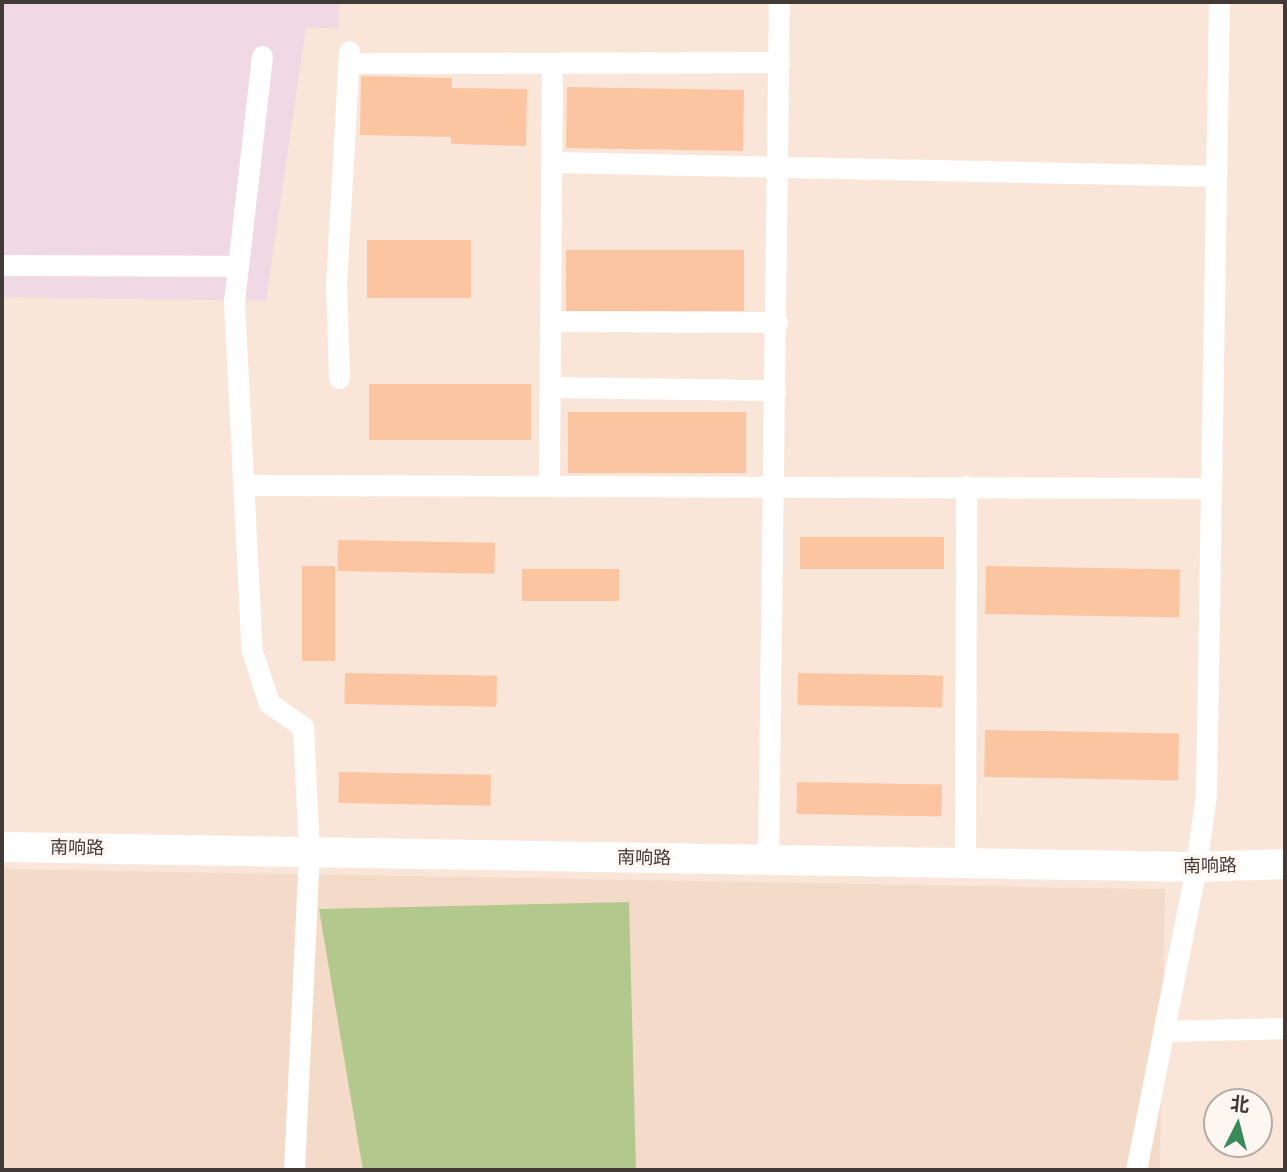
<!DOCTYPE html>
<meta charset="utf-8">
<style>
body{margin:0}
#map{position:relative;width:1287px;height:1172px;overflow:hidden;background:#f9e6d9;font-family:"Public Sans","Noto Sans SC",sans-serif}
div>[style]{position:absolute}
.built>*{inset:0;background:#f4dac9;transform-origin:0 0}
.education>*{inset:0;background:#f0d9e5}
.green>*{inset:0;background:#b3c88c}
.building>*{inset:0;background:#fbc5a1;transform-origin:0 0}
.street>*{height:21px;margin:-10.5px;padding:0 10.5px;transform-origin:10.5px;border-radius:10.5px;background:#fff}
.secondary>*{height:30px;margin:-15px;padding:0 15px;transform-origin:15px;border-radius:15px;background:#fff}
span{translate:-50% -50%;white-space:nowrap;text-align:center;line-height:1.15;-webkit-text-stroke:6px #fef6f1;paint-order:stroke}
.street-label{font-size:18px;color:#423a36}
.frame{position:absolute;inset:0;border:4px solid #423a36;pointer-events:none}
.north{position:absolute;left:1203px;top:1088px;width:70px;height:70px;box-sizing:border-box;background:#fef6f1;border:2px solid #b3aba6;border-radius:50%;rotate:6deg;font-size:19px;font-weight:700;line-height:28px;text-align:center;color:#423a36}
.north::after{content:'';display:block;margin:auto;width:24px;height:32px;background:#398959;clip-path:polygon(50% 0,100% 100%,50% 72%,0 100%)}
</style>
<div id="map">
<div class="built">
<i style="left:2px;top:869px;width:1163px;height:301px;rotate:1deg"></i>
</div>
<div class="education">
<i style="clip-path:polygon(2px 2px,339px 2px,339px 29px,306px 27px,266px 301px,2px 297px)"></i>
</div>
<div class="green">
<i style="clip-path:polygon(629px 902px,636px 1170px,363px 1170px,319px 909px)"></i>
</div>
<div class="building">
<i style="clip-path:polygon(361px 76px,452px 78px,452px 88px,527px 89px,526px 146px,451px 144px,451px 137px,360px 135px)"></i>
<i style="left:567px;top:87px;width:177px;height:61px;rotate:1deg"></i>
<i style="left:471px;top:240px;width:58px;height:104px;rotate:90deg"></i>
<i style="left:566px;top:250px;width:178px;height:61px"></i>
<i style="left:531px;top:384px;width:56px;height:162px;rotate:90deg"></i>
<i style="left:568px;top:412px;width:178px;height:61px"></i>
<i style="left:800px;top:537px;width:144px;height:32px"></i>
<i style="left:338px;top:540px;width:157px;height:31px;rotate:1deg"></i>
<i style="left:302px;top:566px;width:33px;height:95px"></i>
<i style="left:986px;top:566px;width:194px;height:48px;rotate:1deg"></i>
<i style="left:522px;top:569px;width:97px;height:32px"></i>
<i style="left:345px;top:673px;width:152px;height:31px;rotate:1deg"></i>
<i style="left:798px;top:673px;width:145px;height:32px;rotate:1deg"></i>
<i style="left:985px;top:730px;width:194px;height:47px;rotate:1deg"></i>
<i style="left:339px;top:772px;width:152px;height:31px;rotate:1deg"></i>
<i style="left:797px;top:782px;width:145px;height:32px;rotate:1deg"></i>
</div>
<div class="street">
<i style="left:262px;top:56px;width:247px;rotate:96.5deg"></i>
<i style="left:234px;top:301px;width:350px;rotate:87.1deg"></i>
<i style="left:252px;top:651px;width:55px;rotate:71.9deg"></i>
<i style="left:269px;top:703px;width:42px;rotate:35.2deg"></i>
<i style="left:303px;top:727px;width:125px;rotate:87.3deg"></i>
<i style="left:309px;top:852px;width:318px;rotate:92.7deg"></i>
<i style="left:348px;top:63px;width:431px;rotate:-0.1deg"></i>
<i style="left:552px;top:162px;width:664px;rotate:1.21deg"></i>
<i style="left:2px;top:265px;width:236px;rotate:0.2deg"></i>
<i style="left:551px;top:321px;width:226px;rotate:0.3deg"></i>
<i style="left:339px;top:378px;width:93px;rotate:-91.8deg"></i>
<i style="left:336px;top:285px;width:234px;rotate:-86.8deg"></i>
<i style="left:550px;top:387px;width:225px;rotate:0.8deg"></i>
<i style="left:549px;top:484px;width:421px;rotate:-89.6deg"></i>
<i style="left:243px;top:485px;width:968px;rotate:0.18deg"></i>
<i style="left:768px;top:860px;width:858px;rotate:-89.27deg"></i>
<i style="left:965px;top:863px;width:377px;rotate:-89.8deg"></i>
<i style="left:1164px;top:1031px;width:121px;rotate:-1.4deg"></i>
<i style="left:1136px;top:1170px;width:309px;rotate:-78.8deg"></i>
<i style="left:1196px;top:867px;width:74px;rotate:-82.2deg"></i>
<i style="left:1206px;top:794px;width:792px;rotate:-89.06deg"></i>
</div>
<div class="secondary">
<i style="left:2px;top:847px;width:1194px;rotate:0.96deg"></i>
<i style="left:1196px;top:867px;width:89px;rotate:-1.9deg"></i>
</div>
<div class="street-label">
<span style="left:77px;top:848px;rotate:1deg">南响路</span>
<span style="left:644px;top:858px;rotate:1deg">南响路</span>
<span style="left:1210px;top:866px;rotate:-1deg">南响路</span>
</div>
<div class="frame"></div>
<div class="north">北</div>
</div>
